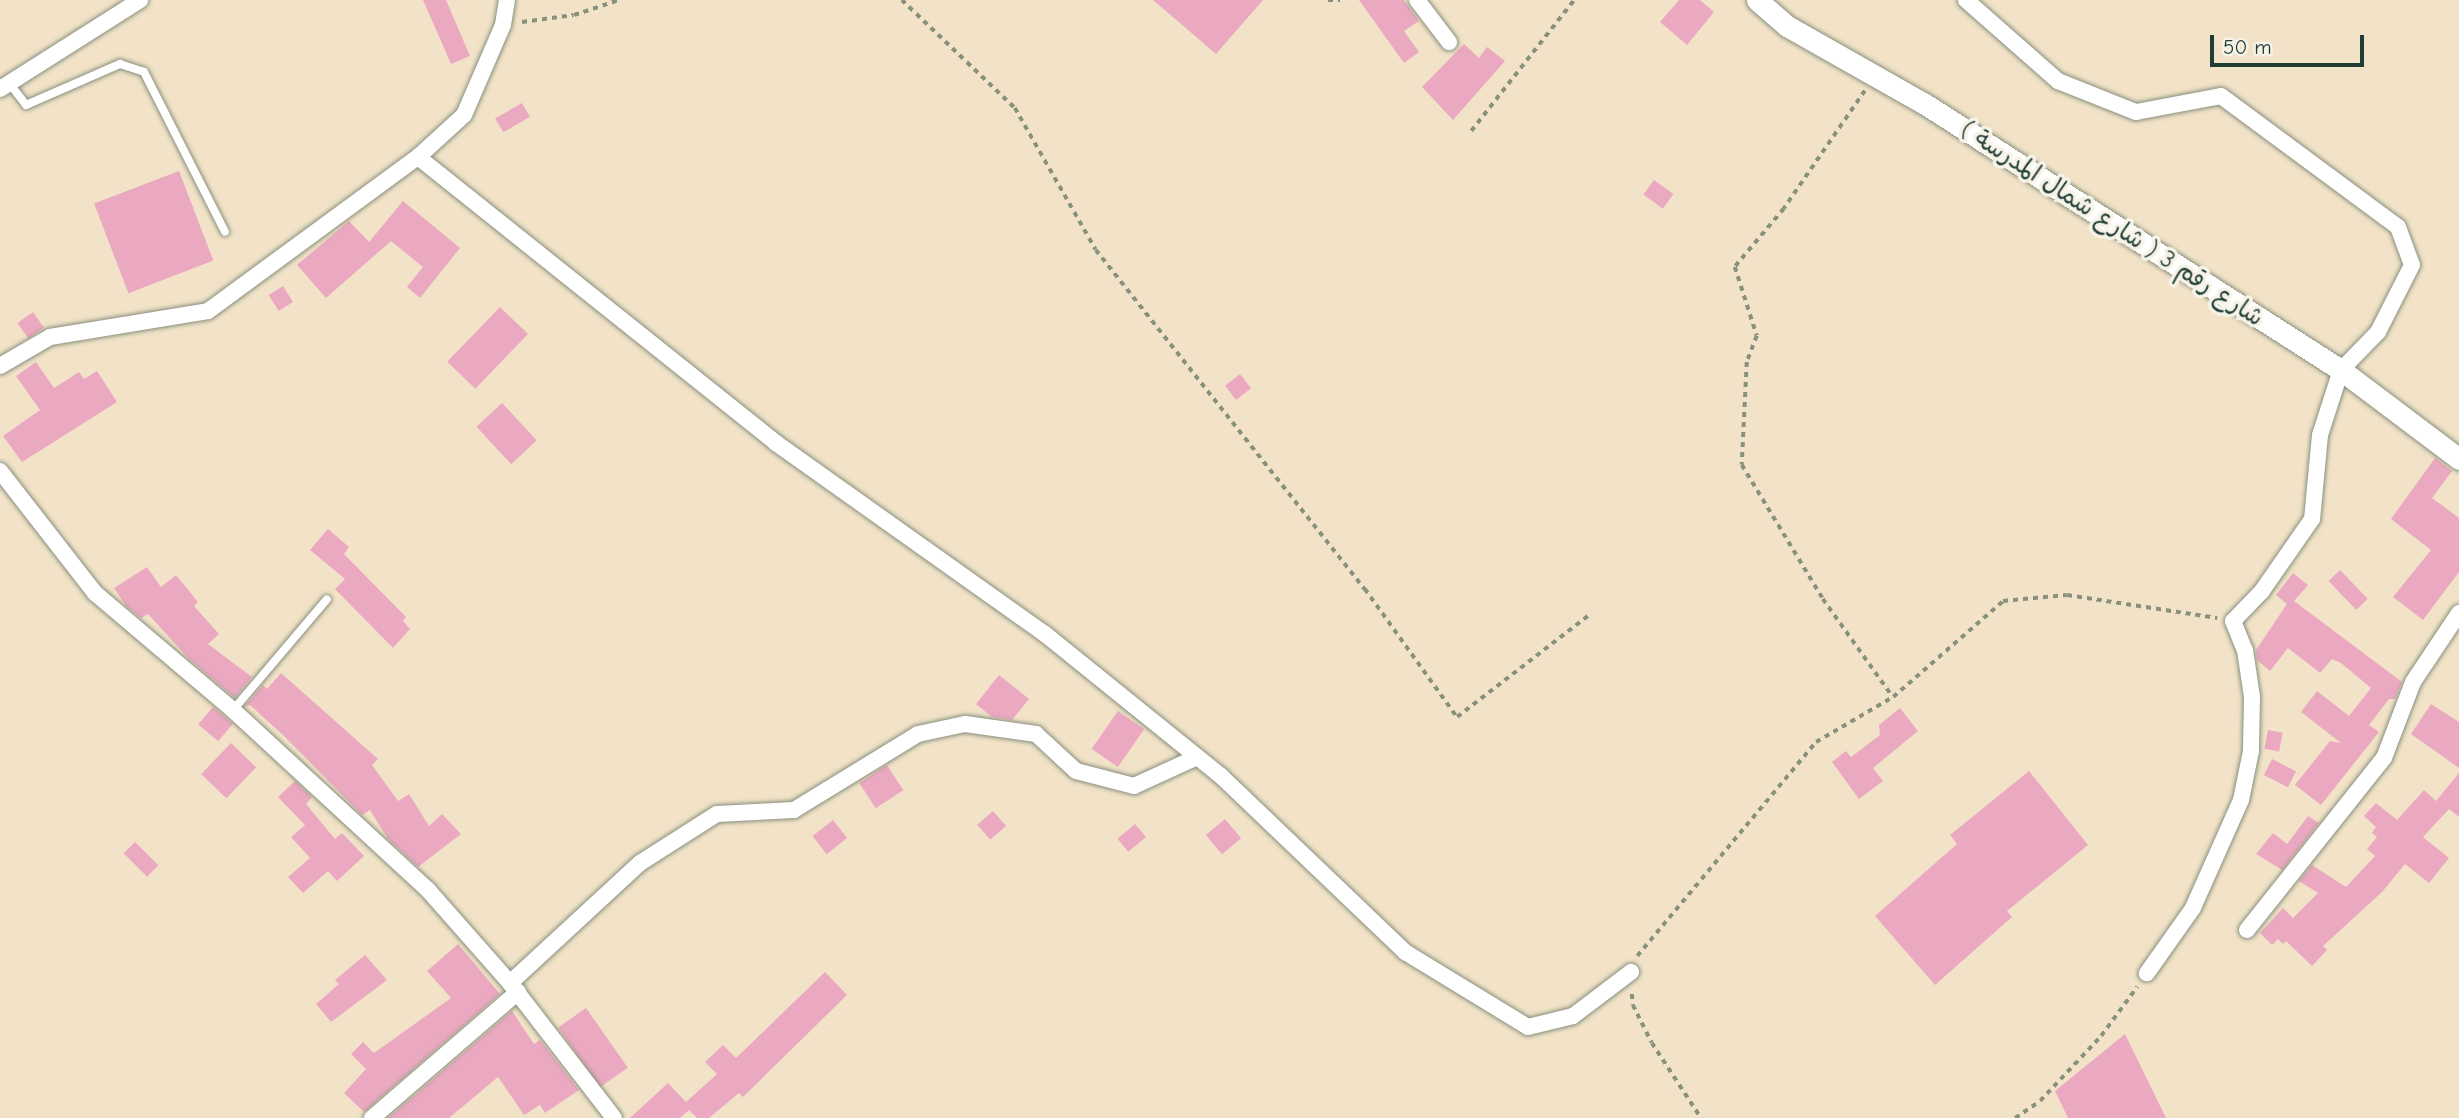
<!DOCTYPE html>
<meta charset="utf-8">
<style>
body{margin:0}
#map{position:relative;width:2459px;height:1118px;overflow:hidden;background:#f2e3c8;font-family:"Comic Neue","Playpen Sans Arabic",sans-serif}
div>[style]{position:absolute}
.building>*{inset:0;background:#eba9c1;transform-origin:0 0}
.path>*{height:3.5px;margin-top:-1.75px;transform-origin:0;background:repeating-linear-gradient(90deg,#88907e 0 5px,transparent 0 10px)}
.roads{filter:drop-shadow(0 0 2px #88907e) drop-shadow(0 0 2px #88907e)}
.service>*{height:8px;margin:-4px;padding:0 4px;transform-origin:4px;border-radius:4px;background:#fff}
.minor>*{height:16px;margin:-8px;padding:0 8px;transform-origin:8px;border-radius:8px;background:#fff}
.tertiary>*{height:21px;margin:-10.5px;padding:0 10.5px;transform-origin:10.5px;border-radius:10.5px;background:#fff}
span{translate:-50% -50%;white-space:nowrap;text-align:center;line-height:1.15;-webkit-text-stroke:7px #f7f3e8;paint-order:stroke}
.street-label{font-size:24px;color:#1f3d34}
.scale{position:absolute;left:2210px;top:35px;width:154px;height:32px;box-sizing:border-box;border:4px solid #1f3d34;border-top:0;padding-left:9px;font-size:21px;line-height:24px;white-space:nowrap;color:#1f3d34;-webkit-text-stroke:5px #f7f3e8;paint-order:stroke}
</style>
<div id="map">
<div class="building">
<i style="clip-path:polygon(423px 0,446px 0,470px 56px,451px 64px)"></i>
<i style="clip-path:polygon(1153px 0,1263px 0,1216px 54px)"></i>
<i style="clip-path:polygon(1359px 0,1404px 0,1419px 21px,1404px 31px,1419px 52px,1404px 63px)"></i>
<i style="clip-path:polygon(1679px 0,1700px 0,1714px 12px,1687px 45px,1660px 22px)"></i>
<i style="clip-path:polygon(1464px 44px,1479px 58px,1487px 47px,1505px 61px,1453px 120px,1422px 87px)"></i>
<i style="left:522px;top:103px;width:16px;height:31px;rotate:60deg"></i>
<i style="left:179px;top:171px;width:96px;height:91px;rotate:69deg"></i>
<i style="left:1654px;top:180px;width:24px;height:18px;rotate:36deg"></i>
<i style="clip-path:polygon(403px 201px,460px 248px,420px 298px,407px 287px,423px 267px,391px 241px,326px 298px,297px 265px,349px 221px,369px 242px)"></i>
<i style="left:283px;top:286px;width:19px;height:17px;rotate:58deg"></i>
<i style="left:500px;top:307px;width:39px;height:76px;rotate:44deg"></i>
<i style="left:33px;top:312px;width:19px;height:19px;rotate:55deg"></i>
<i style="clip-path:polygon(36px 362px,54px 388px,79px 372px,84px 379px,97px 371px,117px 402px,22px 462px,3px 436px,40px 410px,16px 376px)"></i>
<i style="left:1240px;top:374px;width:18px;height:19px;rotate:52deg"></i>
<i style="left:502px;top:403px;width:51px;height:35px;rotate:47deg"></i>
<i style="clip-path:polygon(2435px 458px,2452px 471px,2432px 498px,2459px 518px,2459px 572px,2423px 620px,2393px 597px,2431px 550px,2391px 519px)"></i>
<i style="clip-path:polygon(328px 529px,349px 547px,344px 554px,406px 617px,403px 621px,410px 629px,393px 648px,335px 589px,345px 579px,310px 550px)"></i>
<i style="clip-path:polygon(147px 567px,161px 587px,176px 575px,198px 602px,194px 606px,219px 634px,208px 644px,252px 677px,235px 698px,189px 659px,148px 614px,141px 618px,126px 606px,114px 588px)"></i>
<i style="left:2340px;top:570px;width:40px;height:16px;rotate:46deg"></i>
<i style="clip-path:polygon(2293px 573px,2308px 585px,2294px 601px,2402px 682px,2395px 699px,2389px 699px,2369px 725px,2379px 732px,2321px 805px,2295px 785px,2330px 741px,2341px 743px,2301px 712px,2317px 691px,2349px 716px,2371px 688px,2341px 663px,2332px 659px,2320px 673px,2288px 648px,2270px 671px,2257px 660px,2256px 650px,2287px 604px,2276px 595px)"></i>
<i style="clip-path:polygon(281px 673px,378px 759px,372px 765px,398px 801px,409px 794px,429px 826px,442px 814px,461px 834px,418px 867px,388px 839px,370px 810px,362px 815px,283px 735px,250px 705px,245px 706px,263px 685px,267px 689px)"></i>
<i style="clip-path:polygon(999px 675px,1029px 699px,1012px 720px,992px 717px,976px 704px)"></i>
<i style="clip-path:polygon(2431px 704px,2459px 722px,2459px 768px,2411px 734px)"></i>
<i style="left:213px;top:707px;width:26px;height:23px;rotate:40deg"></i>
<i style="clip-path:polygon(1900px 708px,1918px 731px,1873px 768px,1883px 781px,1859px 799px,1832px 762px,1846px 751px,1851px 757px,1880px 735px,1879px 725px)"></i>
<i style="left:1118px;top:711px;width:32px;height:46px;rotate:35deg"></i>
<i style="left:2268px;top:730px;width:15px;height:19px;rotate:11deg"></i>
<i style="left:231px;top:743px;width:35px;height:43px;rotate:44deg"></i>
<i style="left:2272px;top:759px;width:27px;height:18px;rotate:27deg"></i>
<i style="left:887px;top:765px;width:30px;height:33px;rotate:57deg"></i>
<i style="clip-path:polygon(2029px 771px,2088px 845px,2007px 911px,2012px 917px,1935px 985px,1875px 916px,1957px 844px,1950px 835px)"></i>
<i style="clip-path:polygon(2459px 773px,2459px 817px,2449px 809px,2423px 837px,2449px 858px,2429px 883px,2405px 864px,2382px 892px,2323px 946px,2327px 950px,2312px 966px,2286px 941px,2283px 944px,2278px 939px,2272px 945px,2260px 933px,2283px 908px,2293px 918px,2318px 893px,2299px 881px,2312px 865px,2346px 887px,2375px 856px,2367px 849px,2377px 837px,2372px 833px,2376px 827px,2364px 816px,2376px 803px,2397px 820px,2424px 790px,2436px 801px)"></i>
<i style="clip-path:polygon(295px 781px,312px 797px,306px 804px,335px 839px,342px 833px,364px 856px,337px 881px,328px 871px,303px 893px,288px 877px,310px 858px,291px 837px,305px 825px,278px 797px)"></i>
<i style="left:993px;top:811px;width:20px;height:21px;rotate:49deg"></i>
<i style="clip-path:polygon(2308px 816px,2319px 823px,2282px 870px,2256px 854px,2273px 833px,2287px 844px)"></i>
<i style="left:1225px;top:819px;width:25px;height:25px;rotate:50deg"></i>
<i style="left:833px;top:820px;width:23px;height:26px;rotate:52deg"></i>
<i style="left:1135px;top:824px;width:17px;height:23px;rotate:50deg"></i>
<i style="left:135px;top:842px;width:33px;height:16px;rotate:45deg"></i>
<i style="clip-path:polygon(458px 944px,500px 994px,364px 1112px,344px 1093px,366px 1069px,351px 1054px,363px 1042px,374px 1053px,451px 998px,427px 971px)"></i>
<i style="clip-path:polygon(365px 955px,387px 980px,331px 1022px,316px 1004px,339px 984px,335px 980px)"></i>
<i style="clip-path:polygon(825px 972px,847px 995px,743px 1097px,739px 1093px,709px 1118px,697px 1118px,689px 1110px,680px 1118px,630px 1118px,668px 1083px,686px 1102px,717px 1074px,705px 1062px,723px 1045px,736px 1058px)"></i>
<i style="left:586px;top:1008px;width:73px;height:34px;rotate:55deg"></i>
<i style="clip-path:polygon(512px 1011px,534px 1044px,540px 1040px,579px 1090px,545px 1113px,540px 1105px,524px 1115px,498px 1077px,449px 1118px,388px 1118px)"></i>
<i style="clip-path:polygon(2125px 1034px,2166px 1118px,2068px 1118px,2055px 1091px)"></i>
</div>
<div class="path">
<i style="left:902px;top:0;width:156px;rotate:43.7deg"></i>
<i style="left:1015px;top:108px;width:163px;rotate:60.3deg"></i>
<i style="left:1096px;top:250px;width:433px;rotate:51.6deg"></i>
<i style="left:1365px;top:589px;width:158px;rotate:54.3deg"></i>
<i style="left:1457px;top:717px;width:167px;rotate:-37.7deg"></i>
<i style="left:1328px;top:0;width:12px"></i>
<i style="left:522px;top:22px;width:52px;rotate:-7.7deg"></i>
<i style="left:574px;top:15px;width:47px;rotate:-18.4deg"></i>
<i style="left:1865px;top:91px;width:143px;rotate:124.5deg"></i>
<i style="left:1784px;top:209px;width:76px;rotate:130.2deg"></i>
<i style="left:1735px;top:267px;width:72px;rotate:72.3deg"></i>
<i style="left:1757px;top:336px;width:28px;rotate:111deg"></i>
<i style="left:1747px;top:362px;width:103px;rotate:92.8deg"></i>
<i style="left:1742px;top:465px;width:157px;rotate:58.8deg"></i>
<i style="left:1823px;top:599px;width:120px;rotate:54.5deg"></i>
<i style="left:1471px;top:131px;width:167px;rotate:-51.8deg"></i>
<i style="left:1637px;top:956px;width:279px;rotate:-50.1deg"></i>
<i style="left:1816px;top:742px;width:89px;rotate:-30.3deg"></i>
<i style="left:1893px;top:697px;width:146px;rotate:-41.1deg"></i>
<i style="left:2003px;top:601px;width:64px;rotate:-5.4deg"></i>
<i style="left:2067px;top:595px;width:152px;rotate:8.7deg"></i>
<i style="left:1632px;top:994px;width:11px;rotate:85deg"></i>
<i style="left:1633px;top:1005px;width:42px;rotate:63.4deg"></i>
<i style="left:1652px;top:1043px;width:90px;rotate:56.8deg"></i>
<i style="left:2015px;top:1118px;width:30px;rotate:-34deg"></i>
<i style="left:2040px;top:1101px;width:89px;rotate:-46.8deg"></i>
<i style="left:2101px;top:1036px;width:61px;rotate:-53.7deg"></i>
</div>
<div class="roads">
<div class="service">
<i style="left:9px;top:83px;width:28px;rotate:52deg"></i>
<i style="left:26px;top:105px;width:103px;rotate:-23.6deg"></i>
<i style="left:120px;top:64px;width:25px;rotate:18deg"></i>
<i style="left:144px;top:72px;width:179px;rotate:63.1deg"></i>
<i style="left:233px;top:710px;width:145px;rotate:-49.7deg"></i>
</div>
<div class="minor">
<i style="left:1417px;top:0;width:53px;rotate:52.7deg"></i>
<i style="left:1966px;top:0;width:123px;rotate:41.4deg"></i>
<i style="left:2058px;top:81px;width:84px;rotate:21.7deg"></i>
<i style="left:2136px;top:112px;width:86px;rotate:-10.7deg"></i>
<i style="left:2221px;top:96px;width:220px;rotate:36.5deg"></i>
<i style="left:2398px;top:227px;width:40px;rotate:69.8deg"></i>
<i style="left:2412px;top:265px;width:75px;rotate:116.9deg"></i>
<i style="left:2378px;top:332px;width:53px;rotate:134.2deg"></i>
<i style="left:2341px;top:370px;width:68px;rotate:107.9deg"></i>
<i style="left:2320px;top:435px;width:84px;rotate:95.4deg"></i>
<i style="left:2312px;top:519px;width:88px;rotate:124.8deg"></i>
<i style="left:2262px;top:591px;width:42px;rotate:134deg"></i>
<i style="left:2233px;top:621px;width:31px;rotate:68deg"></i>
<i style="left:2245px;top:650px;width:48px;rotate:81.5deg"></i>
<i style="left:2252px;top:697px;width:54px;rotate:91.1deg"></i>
<i style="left:2251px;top:751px;width:50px;rotate:101.5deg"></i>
<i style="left:2241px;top:800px;width:118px;rotate:114deg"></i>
<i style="left:2193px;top:908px;width:80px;rotate:125.3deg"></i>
<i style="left:0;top:89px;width:166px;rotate:-32.4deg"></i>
<i style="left:418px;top:157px;width:62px;rotate:-42.4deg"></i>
<i style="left:464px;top:115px;width:98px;rotate:-66.6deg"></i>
<i style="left:503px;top:25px;width:25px;rotate:-81deg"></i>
<i style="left:0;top:366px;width:58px;rotate:-30.1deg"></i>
<i style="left:50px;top:337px;width:160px;rotate:-9.3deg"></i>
<i style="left:208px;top:311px;width:260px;rotate:-36.3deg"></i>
<i style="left:418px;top:157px;width:458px;rotate:38.6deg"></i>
<i style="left:776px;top:443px;width:330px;rotate:35.4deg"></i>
<i style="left:1045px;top:634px;width:226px;rotate:38.9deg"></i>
<i style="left:1221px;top:776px;width:255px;rotate:43.7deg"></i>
<i style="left:1405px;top:952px;width:144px;rotate:31.4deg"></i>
<i style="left:1528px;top:1027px;width:46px;rotate:-13.7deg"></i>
<i style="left:1573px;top:1016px;width:73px;rotate:-37.2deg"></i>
<i style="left:0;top:471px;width:155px;rotate:52.1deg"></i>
<i style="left:95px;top:593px;width:181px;rotate:40.3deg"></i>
<i style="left:233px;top:710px;width:265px;rotate:42.7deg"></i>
<i style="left:428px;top:890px;width:124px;rotate:48.6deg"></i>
<i style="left:510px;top:983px;width:170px;rotate:52.4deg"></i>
<i style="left:2247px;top:930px;width:220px;rotate:-51.5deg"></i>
<i style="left:2384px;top:758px;width:81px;rotate:-69.1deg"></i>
<i style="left:2413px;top:682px;width:83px;rotate:-56.3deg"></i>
<i style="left:510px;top:983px;width:177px;rotate:-42.7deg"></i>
<i style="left:640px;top:863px;width:91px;rotate:-32.5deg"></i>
<i style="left:717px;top:814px;width:77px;rotate:-3deg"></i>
<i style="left:794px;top:810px;width:145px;rotate:-31.5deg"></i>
<i style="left:918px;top:734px;width:48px;rotate:-12deg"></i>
<i style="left:965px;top:724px;width:72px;rotate:8deg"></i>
<i style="left:1036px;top:734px;width:54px;rotate:42.8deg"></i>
<i style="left:1076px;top:771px;width:60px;rotate:14.5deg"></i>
<i style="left:1134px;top:786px;width:69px;rotate:-24.7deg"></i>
<i style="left:372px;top:1118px;width:193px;rotate:-40.8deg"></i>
</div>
<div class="tertiary">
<i style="left:1757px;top:0;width:40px;rotate:41deg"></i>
<i style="left:1787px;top:26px;width:159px;rotate:29.5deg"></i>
<i style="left:1925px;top:104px;width:494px;rotate:32.6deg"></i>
<i style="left:2341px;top:370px;width:148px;rotate:37deg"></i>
</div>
</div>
<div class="street-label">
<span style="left:2112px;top:224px;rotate:33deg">شارع رقم 3 ( شارع شمال المدرسة )</span>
</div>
<div class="scale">50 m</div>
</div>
